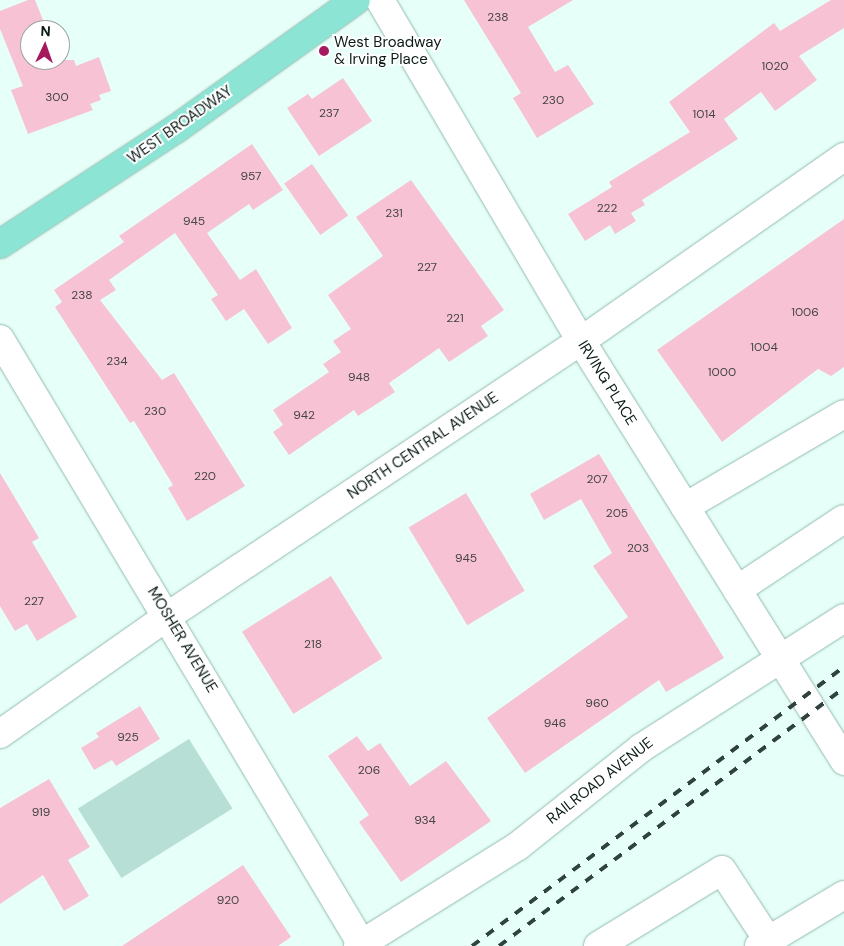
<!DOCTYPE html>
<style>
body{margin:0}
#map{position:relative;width:844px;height:946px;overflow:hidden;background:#e6fff8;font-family:"DM Sans",sans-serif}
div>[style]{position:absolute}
.green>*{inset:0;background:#b8dfd5;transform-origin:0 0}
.building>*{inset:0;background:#f7c3d4;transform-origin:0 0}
.roads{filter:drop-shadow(0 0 1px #92bab0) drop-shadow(0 0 1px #92bab0)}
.minor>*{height:28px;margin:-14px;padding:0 14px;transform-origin:14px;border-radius:14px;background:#fff}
.major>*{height:28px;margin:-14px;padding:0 14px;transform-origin:14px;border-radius:14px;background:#8ce5d4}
.rail>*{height:4px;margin-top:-2px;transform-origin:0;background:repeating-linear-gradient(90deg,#30423d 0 9px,transparent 0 18px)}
.dots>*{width:14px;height:14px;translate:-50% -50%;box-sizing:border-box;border:2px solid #fff;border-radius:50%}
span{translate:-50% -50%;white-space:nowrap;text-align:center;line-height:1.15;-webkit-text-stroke:4px #fff;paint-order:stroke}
.number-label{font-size:12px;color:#454446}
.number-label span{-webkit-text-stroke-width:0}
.poi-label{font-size:15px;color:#0a1a16}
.left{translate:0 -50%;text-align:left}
.street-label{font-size:15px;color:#0a1a16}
.north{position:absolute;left:20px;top:20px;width:50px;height:50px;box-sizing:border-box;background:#fff;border:1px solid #9da3a2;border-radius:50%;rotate:3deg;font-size:14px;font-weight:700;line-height:20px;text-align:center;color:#0a1a16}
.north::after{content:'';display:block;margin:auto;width:18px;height:22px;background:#a5195e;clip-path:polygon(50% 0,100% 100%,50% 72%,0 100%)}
</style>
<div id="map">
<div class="green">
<i style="left:189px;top:739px;width:82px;height:131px;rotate:58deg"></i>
</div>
<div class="building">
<i style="clip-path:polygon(28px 0,35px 0,47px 30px,30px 30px,30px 60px,74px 60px,76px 66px,99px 57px,111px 91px,99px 95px,101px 100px,90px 104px,93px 110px,28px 134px,11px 90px,23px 86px,0 29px,0 11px)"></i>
<i style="clip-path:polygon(464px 0,573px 0,528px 27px,555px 72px,568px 65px,594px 104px,537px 138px,513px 98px,521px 93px)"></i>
<i style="clip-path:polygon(831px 0,844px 0,844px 28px,799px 56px,817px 80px,775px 111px,761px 92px,724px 119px,738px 139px,642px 200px,645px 205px,631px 213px,636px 221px,615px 234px,610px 225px,585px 241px,568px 214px,612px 187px,609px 182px,690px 132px,669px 102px,774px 23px,780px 31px)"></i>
<i style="clip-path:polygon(343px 78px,372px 121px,319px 156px,287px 108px,308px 94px,312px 99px)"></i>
<i style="clip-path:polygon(252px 144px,283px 190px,253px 210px,249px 204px,207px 233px,240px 280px,256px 269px,292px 328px,268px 344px,244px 309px,226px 321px,211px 299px,218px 295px,175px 233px,109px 280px,116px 290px,100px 300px,162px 380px,174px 373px,245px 486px,187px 521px,168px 488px,173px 485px,134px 421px,130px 423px,55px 307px,62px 302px,54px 290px,124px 242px,119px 236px)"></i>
<i style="left:312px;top:164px;width:63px;height:34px;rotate:55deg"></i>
<i style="clip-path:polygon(411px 180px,504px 310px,481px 326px,488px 336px,449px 362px,439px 348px,389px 383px,395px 392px,358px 416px,354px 410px,289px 455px,273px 432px,283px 425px,273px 410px,329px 372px,323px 364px,341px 352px,333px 341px,351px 329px,328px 295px,383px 256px,356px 217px)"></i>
<i style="clip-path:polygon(844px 219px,844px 367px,831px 376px,818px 369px,722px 442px,657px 350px)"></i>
<i style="clip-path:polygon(599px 454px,724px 658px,666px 692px,659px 680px,525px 773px,487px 718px,628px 617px,593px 566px,612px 553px,581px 499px,544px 520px,530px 494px)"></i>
<i style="clip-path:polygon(0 473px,39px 538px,32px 542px,77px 617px,37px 641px,27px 624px,15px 631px,0 606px)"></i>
<i style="left:466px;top:493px;width:114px;height:67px;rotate:59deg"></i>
<i style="left:331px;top:576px;width:97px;height:105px;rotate:58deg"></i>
<i style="clip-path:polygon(140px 706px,160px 739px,116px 766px,112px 760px,94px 770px,81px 748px,99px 737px,96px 733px)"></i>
<i style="clip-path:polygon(357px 736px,368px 751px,380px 743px,410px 786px,446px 761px,491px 821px,401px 882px,359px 822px,369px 815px,328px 756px)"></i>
<i style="clip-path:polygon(49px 779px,90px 847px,68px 860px,89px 896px,64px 911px,43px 875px,0 904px,0 808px)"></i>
<i style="clip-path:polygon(243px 865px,291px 937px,278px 946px,122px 946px)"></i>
</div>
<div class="roads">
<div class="minor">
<i style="left:380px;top:0;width:396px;rotate:59.5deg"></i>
<i style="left:581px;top:341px;width:496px;rotate:57.9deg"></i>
<i style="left:0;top:339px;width:704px;rotate:59.13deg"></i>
<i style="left:685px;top:507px;width:184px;rotate:-30.3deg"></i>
<i style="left:737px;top:590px;width:128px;rotate:-33.6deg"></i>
<i style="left:0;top:734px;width:205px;rotate:-35.1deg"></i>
<i style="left:168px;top:616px;width:496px;rotate:-33.7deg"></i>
<i style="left:581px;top:341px;width:321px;rotate:-35deg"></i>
<i style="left:358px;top:946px;width:189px;rotate:-32deg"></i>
<i style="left:518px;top:846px;width:157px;rotate:-38.5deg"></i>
<i style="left:641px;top:748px;width:241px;rotate:-32.6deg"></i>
<i style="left:598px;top:946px;width:145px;rotate:-31.5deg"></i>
<i style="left:722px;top:870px;width:84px;rotate:56.7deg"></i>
<i style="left:759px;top:946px;width:99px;rotate:-31deg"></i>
</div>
<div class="major">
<i style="left:0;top:244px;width:210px;rotate:-33.2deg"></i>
<i style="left:176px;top:129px;width:221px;rotate:-35.6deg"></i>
</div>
</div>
<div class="rail">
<i style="left:472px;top:946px;width:465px;rotate:-36.9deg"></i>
<i style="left:499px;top:946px;width:431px;rotate:-36.8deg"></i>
</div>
<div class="dots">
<i style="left:324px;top:51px;background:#a5195e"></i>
</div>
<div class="number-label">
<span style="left:498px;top:18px">238</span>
<span style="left:775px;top:67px">1020</span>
<span style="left:57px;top:98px">300</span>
<span style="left:553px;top:101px">230</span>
<span style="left:329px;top:114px">237</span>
<span style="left:704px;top:115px">1014</span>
<span style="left:251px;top:177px">957</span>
<span style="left:607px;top:209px">222</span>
<span style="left:394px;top:214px">231</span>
<span style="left:194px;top:222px">945</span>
<span style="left:427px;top:268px">227</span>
<span style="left:82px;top:296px">238</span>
<span style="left:805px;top:313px">1006</span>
<span style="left:455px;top:319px">221</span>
<span style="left:764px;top:348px">1004</span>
<span style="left:117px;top:362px">234</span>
<span style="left:722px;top:373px">1000</span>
<span style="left:359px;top:378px">948</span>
<span style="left:155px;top:412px">230</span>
<span style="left:304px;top:416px">942</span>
<span style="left:205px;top:477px">220</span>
<span style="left:597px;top:480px">207</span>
<span style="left:617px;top:514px">205</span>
<span style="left:638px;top:549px">203</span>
<span style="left:466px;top:559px">945</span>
<span style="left:34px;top:602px">227</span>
<span style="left:313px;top:645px">218</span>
<span style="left:597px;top:704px">960</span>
<span style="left:555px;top:724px">946</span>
<span style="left:128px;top:738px">925</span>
<span style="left:369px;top:771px">206</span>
<span style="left:41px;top:813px">919</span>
<span style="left:425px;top:821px">934</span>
<span style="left:228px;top:901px">920</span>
</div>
<div class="poi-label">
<span class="left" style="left:334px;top:51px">West Broadway<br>&amp; Irving Place</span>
</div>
<div class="street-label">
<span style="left:180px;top:125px;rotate:-35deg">WEST BROADWAY</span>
<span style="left:607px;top:383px;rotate:58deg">IRVING PLACE</span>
<span style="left:423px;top:446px;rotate:-34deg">NORTH CENTRAL AVENUE</span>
<span style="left:182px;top:640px;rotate:59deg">MOSHER AVENUE</span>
<span style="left:600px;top:781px;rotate:-38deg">RAILROAD AVENUE</span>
</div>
<div class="north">N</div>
</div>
